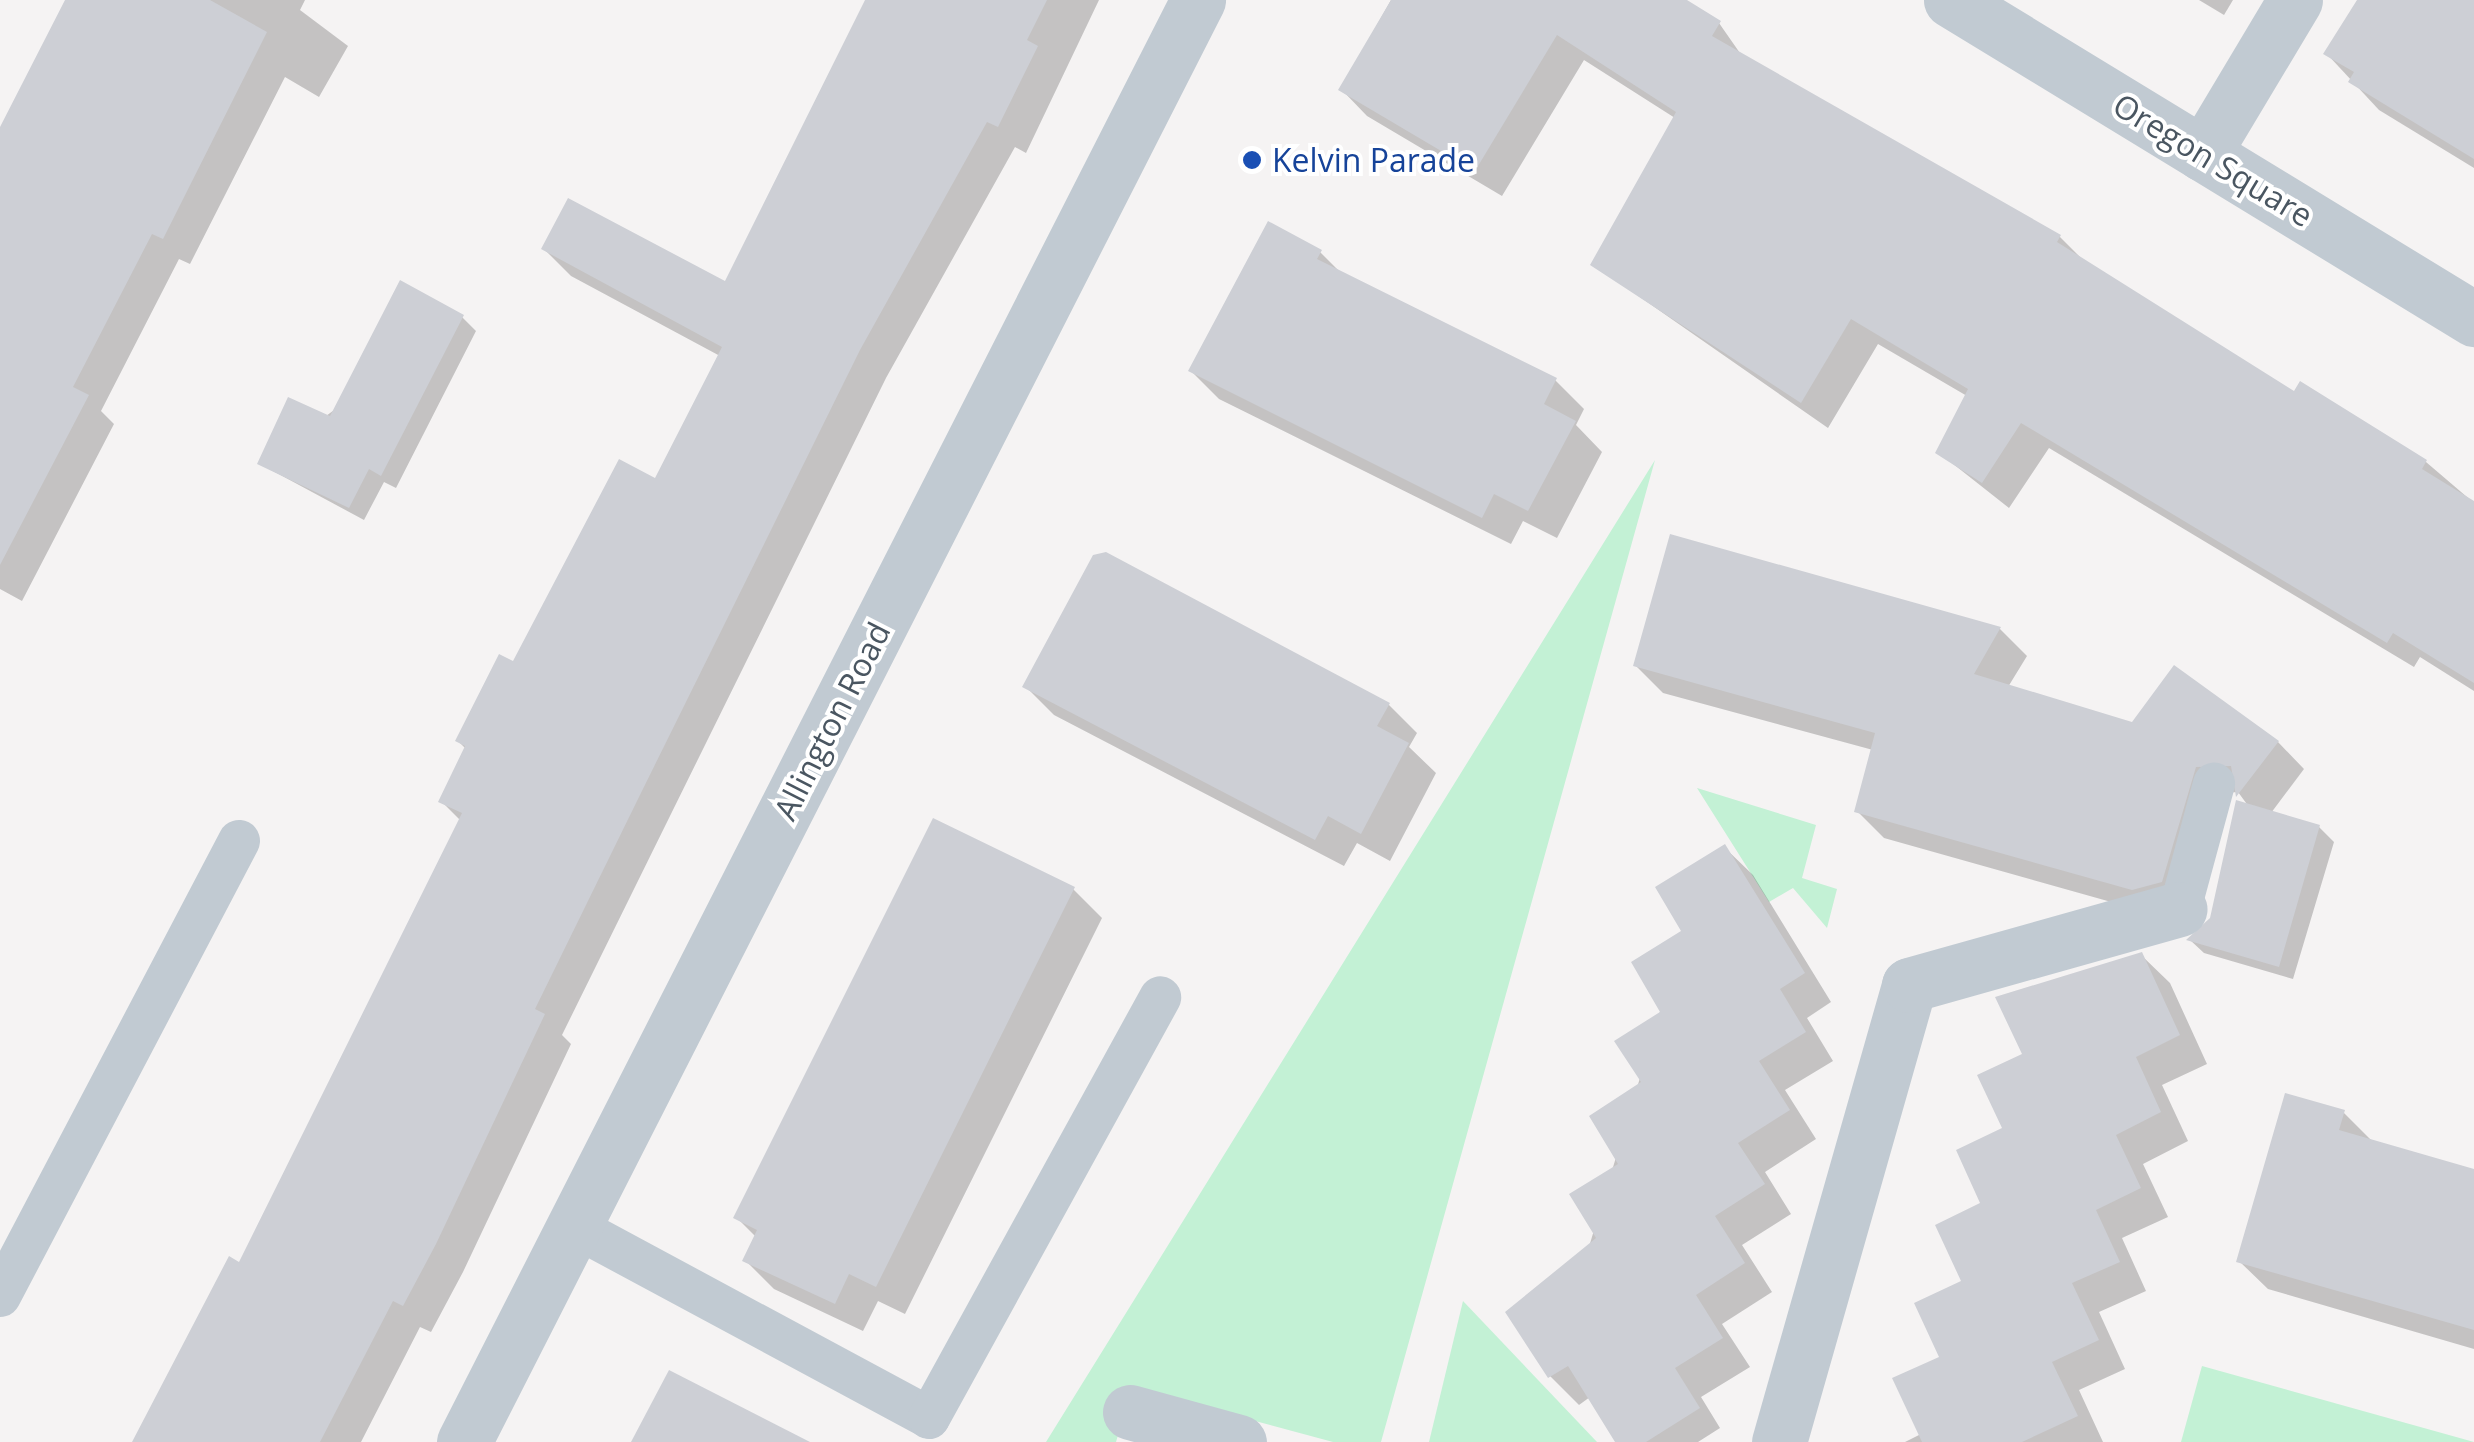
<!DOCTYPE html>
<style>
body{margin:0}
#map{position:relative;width:2474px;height:1442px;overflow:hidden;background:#f5f3f3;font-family:"Open Sans",sans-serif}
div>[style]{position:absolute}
.green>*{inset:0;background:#c3f1d5}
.shadow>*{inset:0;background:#0003}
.building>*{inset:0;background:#cdcfd5}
.service>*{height:42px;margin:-21px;padding:0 21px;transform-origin:21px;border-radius:21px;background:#c1cad2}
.minor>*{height:55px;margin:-27.5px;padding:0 27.5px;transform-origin:27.5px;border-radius:27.5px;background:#c1cad2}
.dots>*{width:28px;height:28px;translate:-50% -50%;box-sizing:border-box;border:5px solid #fff;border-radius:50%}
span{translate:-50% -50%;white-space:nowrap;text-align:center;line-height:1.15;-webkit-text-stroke:8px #fff;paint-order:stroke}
.transit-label{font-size:32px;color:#164399}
.left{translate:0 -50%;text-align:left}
.street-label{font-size:32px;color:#4a5661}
</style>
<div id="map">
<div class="green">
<i style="clip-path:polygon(1655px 460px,1381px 1442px,1333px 1442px,1132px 1388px,1116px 1442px,1046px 1442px)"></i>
<i style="clip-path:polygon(1697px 788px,1816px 825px,1802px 878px,1837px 889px,1827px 928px,1793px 888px,1769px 902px)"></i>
<i style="clip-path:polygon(1463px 1301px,1597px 1442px,1429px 1442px)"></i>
<i style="clip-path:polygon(2202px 1366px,2474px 1442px,2181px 1442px)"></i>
</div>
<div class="shadow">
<i style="clip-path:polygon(76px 0,305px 0,300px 10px,348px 46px,319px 97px,285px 77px,190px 264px,179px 259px,101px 411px,114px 424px,22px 601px,0 589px,0 146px)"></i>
<i style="clip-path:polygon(867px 0,1099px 0,1026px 153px,1015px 147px,886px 378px,562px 1035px,571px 1044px,463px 1272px,431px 1332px,420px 1327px,361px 1442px,136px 1442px,241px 1265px,461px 821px,441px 801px,466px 749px,458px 741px,656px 482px,720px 356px,571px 276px,544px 249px,726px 285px)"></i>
<i style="clip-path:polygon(1391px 0,1682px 0,1719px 23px,1742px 56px,2060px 237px,2086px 263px,2295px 395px,2300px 385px,2426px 462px,2474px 503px,2474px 691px,2420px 657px,2414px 667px,2049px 448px,2009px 508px,1938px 452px,1967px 396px,1878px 344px,1828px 428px,1594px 265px,1675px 118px,1584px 60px,1502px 196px,1367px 116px,1341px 89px)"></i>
<i style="clip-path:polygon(2199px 0,2233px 0,2224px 15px)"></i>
<i style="clip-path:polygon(2360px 0,2474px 5px,2474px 168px,2379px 110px,2326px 53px)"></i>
<i style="clip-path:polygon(1320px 252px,1341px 273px,1555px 380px,1584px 409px,1576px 425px,1602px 452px,1557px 538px,1523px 521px,1511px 544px,1219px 399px,1191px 371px)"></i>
<i style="clip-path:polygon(462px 317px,476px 331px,396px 488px,384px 482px,364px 520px,260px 464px)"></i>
<i style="clip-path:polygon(1671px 537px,2000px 629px,2027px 656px,2008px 687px,2133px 725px,2278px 742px,2304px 769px,2271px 813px,2319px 827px,2334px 842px,2293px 979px,2204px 953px,2190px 940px,2212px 919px,2249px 807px,2238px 792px,2222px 793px,2161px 916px,1884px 838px,1857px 811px,1873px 750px,1663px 693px,1636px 666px)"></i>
<i style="clip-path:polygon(1026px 687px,1389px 705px,1417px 733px,1409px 747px,1436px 773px,1390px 861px,1357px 843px,1344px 866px,1054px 715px)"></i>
<i style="clip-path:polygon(1724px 847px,1753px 875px,1831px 1002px,1807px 1018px,1833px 1061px,1785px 1090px,1816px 1139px,1765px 1172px,1791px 1214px,1742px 1245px,1772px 1292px,1722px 1324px,1750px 1367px,1701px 1397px,1720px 1428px,1698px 1442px,1618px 1442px,1590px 1397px,1579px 1405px,1550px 1376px,1684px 932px)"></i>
<i style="clip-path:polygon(1073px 889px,1102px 918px,905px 1314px,878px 1301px,863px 1331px,774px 1289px,745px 1260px,756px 1237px,736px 1217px)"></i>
<i style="clip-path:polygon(2141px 955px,2170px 983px,2207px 1064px,2162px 1085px,2188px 1141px,2143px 1164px,2168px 1217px,2122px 1238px,2146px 1291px,2099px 1312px,2125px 1369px,2079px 1390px,2103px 1442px,1905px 1442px,1921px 1434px,2025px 1056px)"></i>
<i style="clip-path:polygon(2343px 1112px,2372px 1141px,2474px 1172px,2474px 1349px,2268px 1289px,2239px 1261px)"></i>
</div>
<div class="building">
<i style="clip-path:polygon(65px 0,210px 0,267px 32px,163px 239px,152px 234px,73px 387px,89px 395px,0 565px,0 127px)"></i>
<i style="clip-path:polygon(865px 0,1047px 0,1027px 40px,1038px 46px,998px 127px,987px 122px,860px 350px,638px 799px,535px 1009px,545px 1014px,436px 1244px,403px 1306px,393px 1301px,320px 1442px,132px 1442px,229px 1256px,239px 1262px,462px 813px,438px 802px,465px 746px,455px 741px,499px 654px,513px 661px,619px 459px,655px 478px,722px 347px,541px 249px,568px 198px,725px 281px)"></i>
<i style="clip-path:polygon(1391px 0,1687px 0,1721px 21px,1712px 36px,2061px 235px,2057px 242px,2294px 391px,2300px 381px,2427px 460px,2422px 469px,2474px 501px,2474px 683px,2393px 633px,2387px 643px,2021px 423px,1982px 483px,1935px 453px,1968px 389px,1851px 319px,1801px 403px,1590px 265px,1676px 112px,1557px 35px,1475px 171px,1338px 90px)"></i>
<i style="clip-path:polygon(2357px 0,2474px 0,2474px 159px,2348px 82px,2354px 72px,2323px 54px)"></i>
<i style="clip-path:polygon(1268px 221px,1322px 250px,1317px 259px,1557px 378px,1544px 404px,1576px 421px,1528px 511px,1494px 494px,1482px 518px,1188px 371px)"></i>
<i style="clip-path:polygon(400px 280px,464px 315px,381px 476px,369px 469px,349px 508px,257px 464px,288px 397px,330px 416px)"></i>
<i style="clip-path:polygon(1670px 534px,2001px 627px,1974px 674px,2132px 722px,2174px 665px,2279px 741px,2236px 797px,2231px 766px,2196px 767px,2162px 882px,2132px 890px,1854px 812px,1875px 733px,1633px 666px)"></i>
<i style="clip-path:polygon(1106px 552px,1390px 703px,1377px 726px,1409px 743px,1361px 834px,1328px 816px,1315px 840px,1022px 687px,1093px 555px)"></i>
<i style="clip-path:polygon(2236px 800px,2320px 825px,2279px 967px,2186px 940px,2210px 918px)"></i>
<i style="clip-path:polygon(933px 818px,1075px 887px,876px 1287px,849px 1274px,835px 1304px,742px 1261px,757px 1230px,733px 1218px)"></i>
<i style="clip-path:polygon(1725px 844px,1805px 973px,1780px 989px,1806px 1032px,1759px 1061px,1790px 1110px,1738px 1143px,1765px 1184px,1715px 1216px,1745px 1263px,1696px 1295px,1723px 1338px,1675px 1368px,1700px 1408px,1646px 1442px,1615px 1442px,1568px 1366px,1548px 1378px,1505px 1312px,1596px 1238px,1569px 1194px,1618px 1164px,1589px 1116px,1641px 1082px,1614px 1041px,1660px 1012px,1631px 962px,1681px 931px,1655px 887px)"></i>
<i style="clip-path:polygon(2142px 952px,2180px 1035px,2136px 1057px,2161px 1112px,2116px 1135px,2141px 1188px,2096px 1210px,2120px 1262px,2072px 1283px,2099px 1340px,2052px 1362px,2078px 1416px,2022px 1442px,1922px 1442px,1892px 1378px,1939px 1357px,1914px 1303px,1961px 1281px,1935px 1225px,1980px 1203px,1956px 1150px,2002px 1128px,1977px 1075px,2022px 1054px,1995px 997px)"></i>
<i style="clip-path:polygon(2285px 1093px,2345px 1110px,2339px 1130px,2474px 1169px,2474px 1330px,2236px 1262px)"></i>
<i style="clip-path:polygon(669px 1370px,810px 1442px,631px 1442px)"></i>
</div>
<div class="service">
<i style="left:2180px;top:909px;width:130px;rotate:-74.8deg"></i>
<i style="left:575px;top:1227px;width:402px;rotate:28.3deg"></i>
<i style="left:929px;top:1418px;width:480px;rotate:-61.2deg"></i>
<i style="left:0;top:1296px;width:514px;rotate:-62.29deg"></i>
</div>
<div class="minor">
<i style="left:1951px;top:0;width:613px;rotate:31.38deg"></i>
<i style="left:2203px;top:154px;width:179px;rotate:-59.1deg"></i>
<i style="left:1130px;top:1412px;width:113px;rotate:15.4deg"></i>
<i style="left:464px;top:1442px;width:1618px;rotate:-63.02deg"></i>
<i style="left:1779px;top:1442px;width:475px;rotate:-74.1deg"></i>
<i style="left:1909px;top:985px;width:281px;rotate:-15.7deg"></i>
</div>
<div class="dots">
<i style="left:1252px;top:160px;background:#1a4fb4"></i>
</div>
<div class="transit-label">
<span class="left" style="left:1272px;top:160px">Kelvin Parade</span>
</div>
<div class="street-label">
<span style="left:2213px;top:160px;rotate:31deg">Oregon Square</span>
<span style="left:832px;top:721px;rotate:-63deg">Allington Road</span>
</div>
</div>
